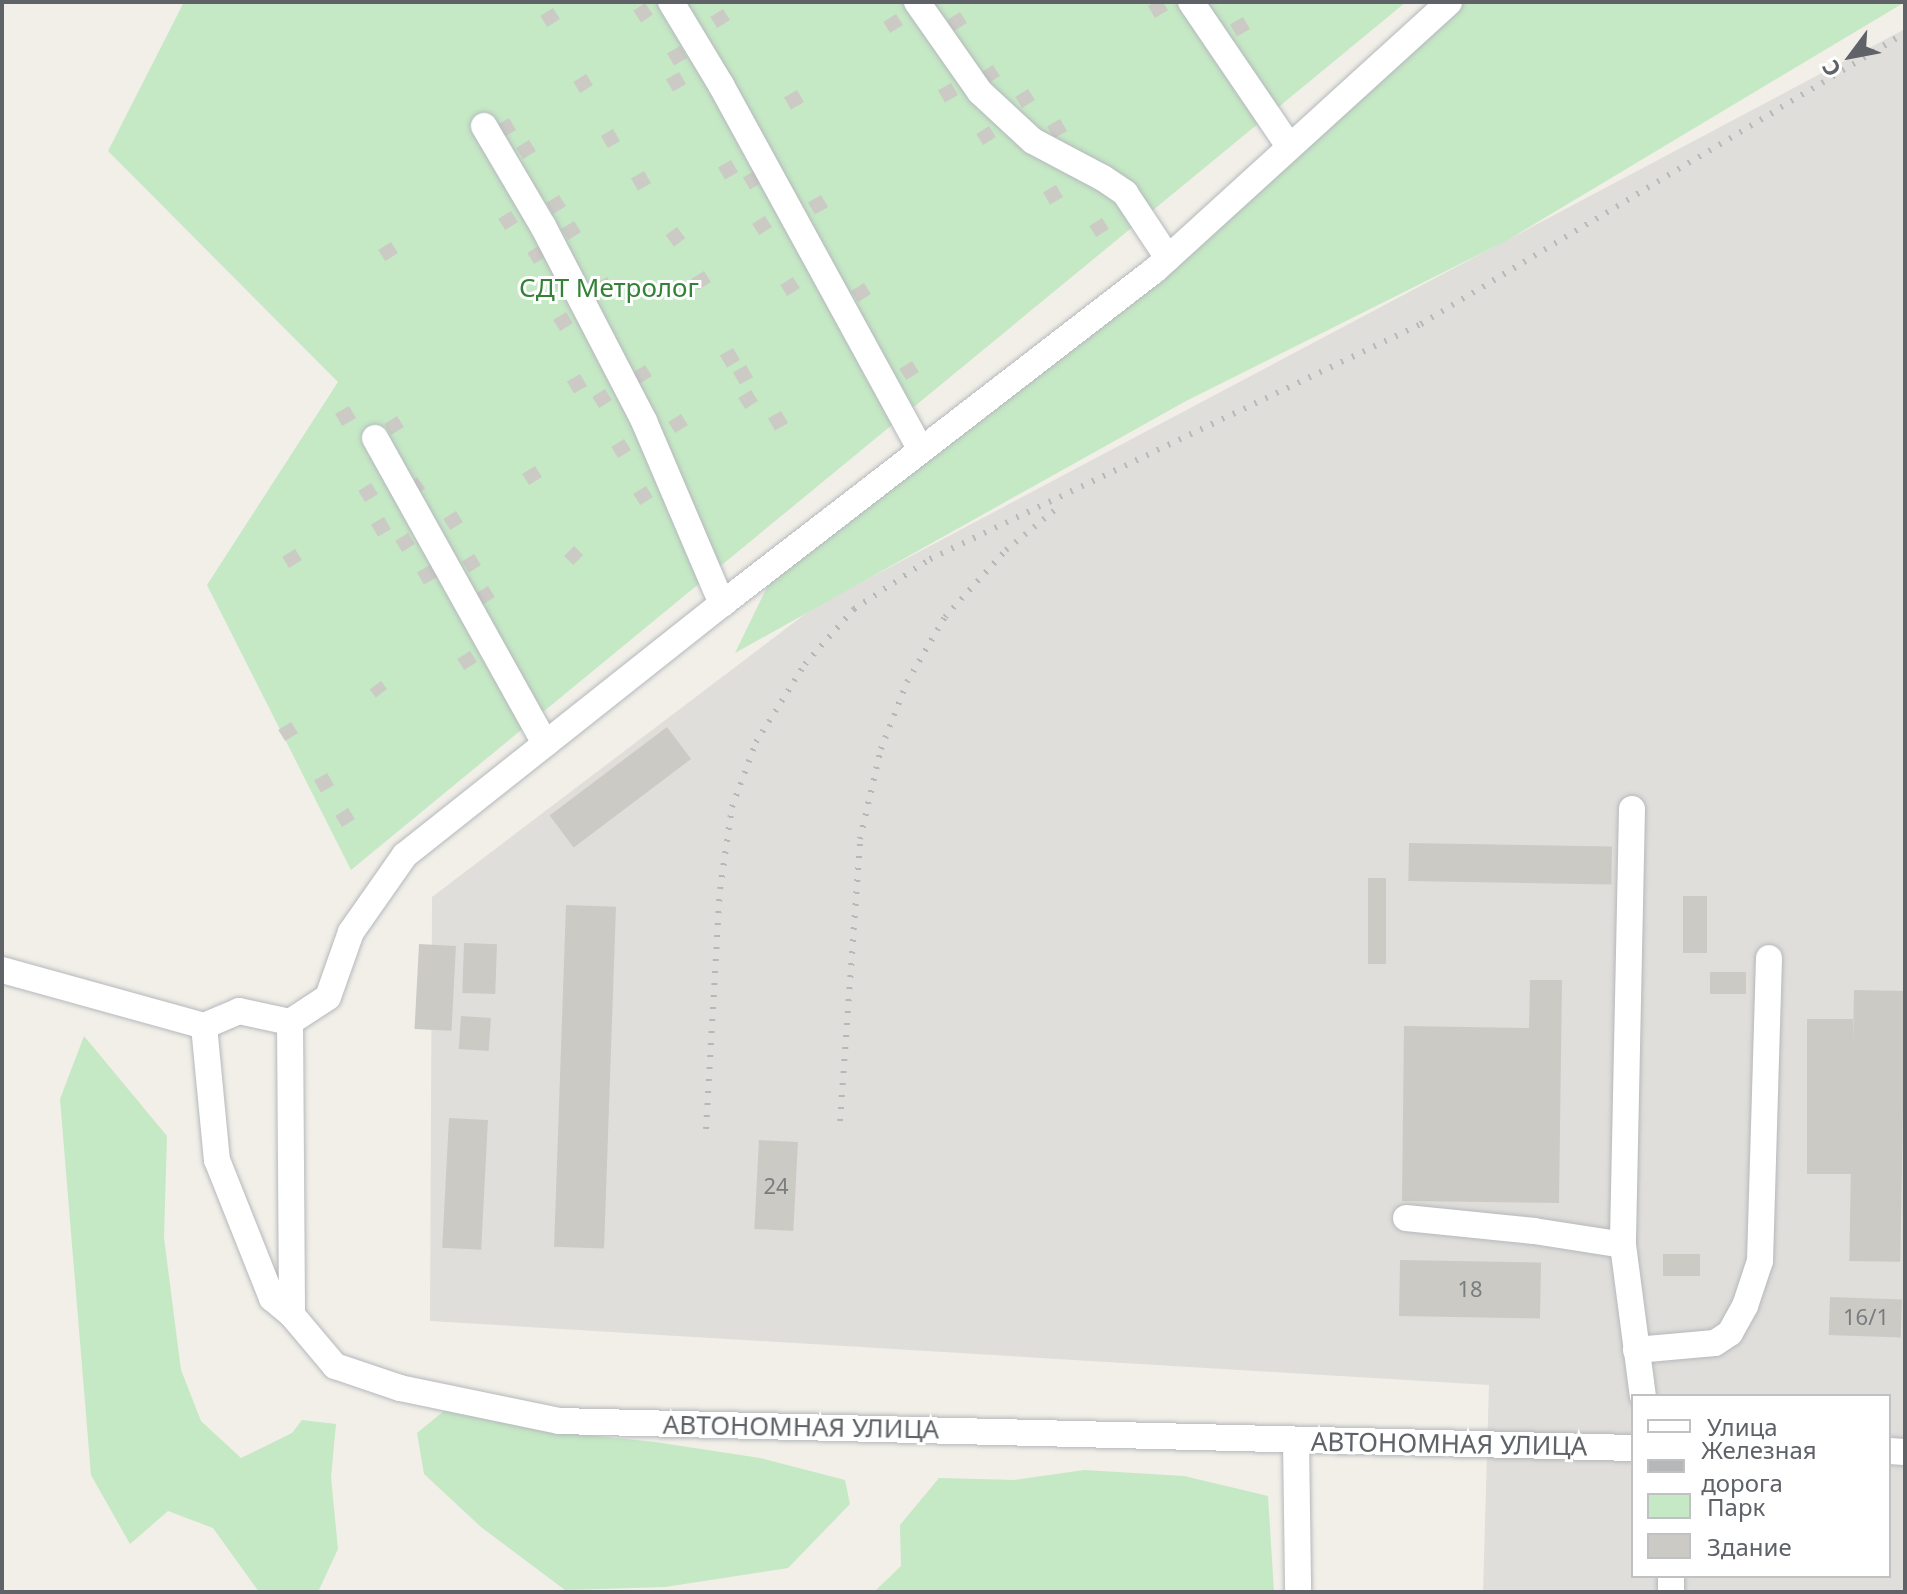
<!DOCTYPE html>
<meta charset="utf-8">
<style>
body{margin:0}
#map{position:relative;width:1907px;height:1594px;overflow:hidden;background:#f1efe8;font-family:"Noto Sans",sans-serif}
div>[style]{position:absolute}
.industrial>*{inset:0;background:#e0deda}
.green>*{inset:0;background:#c5e8c5}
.building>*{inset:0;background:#cccac5;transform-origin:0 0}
.roads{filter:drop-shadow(0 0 2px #b5b8bc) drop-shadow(0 0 2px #b5b8bc)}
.minor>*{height:26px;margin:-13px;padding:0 13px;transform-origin:13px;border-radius:13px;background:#fff}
.rail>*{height:6px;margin-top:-3px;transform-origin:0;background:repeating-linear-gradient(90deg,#b6b7b8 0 2px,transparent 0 12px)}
span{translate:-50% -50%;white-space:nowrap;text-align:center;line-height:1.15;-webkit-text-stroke:6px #fff;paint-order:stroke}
.number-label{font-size:22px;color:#7a7d7f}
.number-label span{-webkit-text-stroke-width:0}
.park-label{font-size:26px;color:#348238}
.street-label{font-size:26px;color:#5f6368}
.frame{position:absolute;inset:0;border:4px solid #5f6368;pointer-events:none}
.legend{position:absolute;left:1631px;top:1394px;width:260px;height:184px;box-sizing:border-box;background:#fff;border:2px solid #bfc1c3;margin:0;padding:10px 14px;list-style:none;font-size:24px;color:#5f6368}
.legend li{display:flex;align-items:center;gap:16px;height:40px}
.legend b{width:40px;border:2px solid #bfc1c3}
.north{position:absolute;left:1811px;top:16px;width:80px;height:80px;-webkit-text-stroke:6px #fff;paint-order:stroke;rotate:238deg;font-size:22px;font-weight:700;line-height:32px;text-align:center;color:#5f6368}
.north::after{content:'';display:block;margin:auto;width:28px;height:36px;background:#5f6368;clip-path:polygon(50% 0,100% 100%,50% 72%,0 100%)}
</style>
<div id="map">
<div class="industrial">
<i style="clip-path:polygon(evenodd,1905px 29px,1905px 1592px,1483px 1592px,1489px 1385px,430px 1321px,432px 897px,813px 608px,1905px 29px,1633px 1396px,1889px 1396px,1889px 1576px,1633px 1576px,1633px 1396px)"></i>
</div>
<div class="green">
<i style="clip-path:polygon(184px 2px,1406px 2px,351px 870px,207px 585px,338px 382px,108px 151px)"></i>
<i style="clip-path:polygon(1458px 2px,1905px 2px,1506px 241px,1186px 401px,735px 653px,770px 581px)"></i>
<i style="clip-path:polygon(84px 1036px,167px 1136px,164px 1238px,181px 1370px,201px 1421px,241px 1458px,292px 1433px,302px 1420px,336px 1424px,331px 1477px,338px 1549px,318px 1592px,259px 1592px,213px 1528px,168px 1511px,130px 1544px,91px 1475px,60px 1099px)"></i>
<i style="clip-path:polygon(444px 1411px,539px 1430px,655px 1442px,760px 1458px,845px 1480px,850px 1504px,788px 1568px,665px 1587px,565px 1590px,481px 1527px,424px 1474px,417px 1433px)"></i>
<i style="clip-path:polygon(1084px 1470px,1184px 1476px,1268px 1496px,1274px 1592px,874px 1592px,901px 1566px,900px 1525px,939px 1478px,1015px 1480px)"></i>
</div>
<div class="building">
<i style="clip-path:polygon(1155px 2px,1163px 2px,1168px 10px,1155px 18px,1148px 6px)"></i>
<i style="left:645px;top:3px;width:14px;height:14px;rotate:56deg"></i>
<i style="left:553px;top:8px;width:13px;height:15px;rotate:58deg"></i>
<i style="left:723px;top:9px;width:13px;height:15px;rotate:58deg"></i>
<i style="left:960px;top:12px;width:13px;height:15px;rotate:58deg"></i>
<i style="left:896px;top:14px;width:13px;height:15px;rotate:58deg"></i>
<i style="left:1243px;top:17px;width:14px;height:15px;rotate:60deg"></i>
<i style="left:680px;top:46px;width:14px;height:15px;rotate:60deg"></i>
<i style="left:993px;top:65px;width:13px;height:15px;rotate:58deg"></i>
<i style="left:679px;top:72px;width:14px;height:15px;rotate:60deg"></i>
<i style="left:586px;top:74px;width:13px;height:15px;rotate:58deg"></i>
<i style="left:951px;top:83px;width:14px;height:15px;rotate:60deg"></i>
<i style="left:1028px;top:89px;width:13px;height:15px;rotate:58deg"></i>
<i style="left:797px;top:90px;width:14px;height:15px;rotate:60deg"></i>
<i style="left:509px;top:118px;width:14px;height:15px;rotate:60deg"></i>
<i style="left:1060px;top:119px;width:14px;height:15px;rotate:60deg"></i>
<i style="left:989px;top:126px;width:13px;height:15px;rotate:58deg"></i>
<i style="left:613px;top:129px;width:14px;height:14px;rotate:60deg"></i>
<i style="left:529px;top:140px;width:13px;height:15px;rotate:58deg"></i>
<i style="left:731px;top:160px;width:14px;height:15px;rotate:60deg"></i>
<i style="left:756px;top:170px;width:14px;height:15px;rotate:60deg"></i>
<i style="left:644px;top:171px;width:14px;height:15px;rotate:60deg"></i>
<i style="left:1056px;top:185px;width:14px;height:15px;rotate:60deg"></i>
<i style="left:559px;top:195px;width:13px;height:15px;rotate:58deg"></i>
<i style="left:821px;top:195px;width:14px;height:15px;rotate:60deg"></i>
<i style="left:511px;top:211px;width:13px;height:15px;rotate:58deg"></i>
<i style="left:765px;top:216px;width:13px;height:15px;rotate:58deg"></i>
<i style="left:1102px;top:218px;width:13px;height:15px;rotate:58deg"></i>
<i style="left:574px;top:221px;width:13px;height:15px;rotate:58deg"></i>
<i style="left:677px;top:227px;width:14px;height:14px;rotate:54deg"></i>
<i style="left:391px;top:242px;width:13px;height:15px;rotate:58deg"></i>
<i style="left:540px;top:245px;width:13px;height:15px;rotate:58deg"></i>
<i style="left:704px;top:271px;width:13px;height:15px;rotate:58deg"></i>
<i style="left:607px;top:277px;width:14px;height:15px;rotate:60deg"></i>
<i style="left:793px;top:277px;width:13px;height:15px;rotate:58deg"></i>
<i style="left:864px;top:283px;width:13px;height:15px;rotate:58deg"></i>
<i style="left:566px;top:312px;width:13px;height:15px;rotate:58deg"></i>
<i style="left:733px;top:348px;width:14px;height:15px;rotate:60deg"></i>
<i style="left:912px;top:361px;width:13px;height:15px;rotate:58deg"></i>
<i style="left:645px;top:365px;width:13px;height:15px;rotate:58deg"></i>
<i style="left:746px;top:365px;width:14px;height:15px;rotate:60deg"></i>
<i style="left:580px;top:374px;width:14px;height:15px;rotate:60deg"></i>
<i style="left:605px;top:389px;width:13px;height:15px;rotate:58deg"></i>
<i style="left:751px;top:390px;width:13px;height:15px;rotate:58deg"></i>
<i style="left:349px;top:406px;width:14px;height:16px;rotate:60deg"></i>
<i style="left:781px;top:411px;width:14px;height:15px;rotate:60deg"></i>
<i style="left:681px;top:414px;width:13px;height:15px;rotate:58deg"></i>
<i style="left:397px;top:416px;width:13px;height:15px;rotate:58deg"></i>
<i style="left:624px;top:439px;width:13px;height:15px;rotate:58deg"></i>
<i style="left:535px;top:466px;width:13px;height:15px;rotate:58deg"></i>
<i style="left:417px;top:477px;width:14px;height:14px;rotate:54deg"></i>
<i style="left:371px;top:483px;width:13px;height:15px;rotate:58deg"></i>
<i style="left:646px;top:486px;width:13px;height:15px;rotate:58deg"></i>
<i style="left:456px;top:511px;width:13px;height:15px;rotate:58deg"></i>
<i style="left:384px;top:517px;width:14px;height:15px;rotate:60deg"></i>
<i style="left:408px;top:533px;width:13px;height:15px;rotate:58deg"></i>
<i style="left:574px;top:546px;width:13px;height:14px;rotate:45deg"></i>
<i style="left:295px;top:549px;width:13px;height:15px;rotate:58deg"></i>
<i style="left:474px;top:554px;width:13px;height:14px;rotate:58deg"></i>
<i style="left:430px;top:565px;width:14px;height:15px;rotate:60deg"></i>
<i style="left:488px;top:586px;width:13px;height:15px;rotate:58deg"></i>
<i style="left:470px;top:651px;width:13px;height:15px;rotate:58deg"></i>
<i style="left:381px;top:681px;width:10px;height:14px;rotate:53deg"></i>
<i style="left:291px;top:722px;width:13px;height:15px;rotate:58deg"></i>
<i style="left:667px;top:727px;width:40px;height:147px;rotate:53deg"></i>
<i style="left:327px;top:773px;width:14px;height:15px;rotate:60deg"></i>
<i style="left:348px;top:808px;width:13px;height:15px;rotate:58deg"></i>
<i style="left:1409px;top:843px;width:203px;height:38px;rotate:1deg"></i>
<i style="left:1368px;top:878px;width:18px;height:86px"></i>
<i style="left:1683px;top:896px;width:24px;height:57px"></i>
<i style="left:566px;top:905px;width:50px;height:342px;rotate:2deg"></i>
<i style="left:464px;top:943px;width:33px;height:50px;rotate:2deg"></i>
<i style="left:419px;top:944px;width:37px;height:85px;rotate:3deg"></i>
<i style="left:1710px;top:972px;width:36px;height:22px"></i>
<i style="clip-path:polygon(1530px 980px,1562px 980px,1559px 1203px,1402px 1201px,1404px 1026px,1529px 1028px)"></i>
<i style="left:1854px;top:990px;width:51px;height:271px;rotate:1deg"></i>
<i style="left:461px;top:1016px;width:30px;height:33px;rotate:4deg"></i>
<i style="left:1807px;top:1019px;width:46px;height:155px"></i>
<i style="left:449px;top:1118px;width:39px;height:130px;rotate:3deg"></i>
<i style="left:759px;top:1140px;width:39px;height:89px;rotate:3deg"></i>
<i style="left:1663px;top:1254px;width:37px;height:22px"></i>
<i style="left:1400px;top:1260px;width:141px;height:56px;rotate:1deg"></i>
<i style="left:1830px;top:1297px;width:72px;height:38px;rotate:2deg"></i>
</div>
<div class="roads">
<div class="minor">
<i style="left:671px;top:2px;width:97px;rotate:58.9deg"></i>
<i style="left:721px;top:85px;width:416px;rotate:61.3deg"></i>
<i style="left:917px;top:2px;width:110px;rotate:55deg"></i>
<i style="left:980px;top:92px;width:72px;rotate:42.8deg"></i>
<i style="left:1033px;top:141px;width:79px;rotate:27.9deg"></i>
<i style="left:1103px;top:178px;width:27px;rotate:34deg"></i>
<i style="left:1125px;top:193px;width:78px;rotate:56.5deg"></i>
<i style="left:1191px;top:2px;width:174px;rotate:55.8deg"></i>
<i style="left:484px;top:126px;width:116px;rotate:59.5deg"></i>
<i style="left:543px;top:226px;width:220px;rotate:62.6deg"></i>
<i style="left:644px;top:421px;width:199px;rotate:66.9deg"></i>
<i style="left:375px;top:438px;width:350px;rotate:60.9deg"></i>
<i style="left:1632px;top:809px;width:436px;rotate:91.2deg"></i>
<i style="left:1623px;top:1245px;width:152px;rotate:82.5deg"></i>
<i style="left:2px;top:970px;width:210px;rotate:15.5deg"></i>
<i style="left:204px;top:1026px;width:135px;rotate:84.5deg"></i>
<i style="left:217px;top:1160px;width:149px;rotate:68.3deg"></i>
<i style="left:272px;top:1298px;width:26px;rotate:40deg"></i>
<i style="left:290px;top:1022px;width:293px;rotate:89.6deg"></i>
<i style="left:292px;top:1315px;width:67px;rotate:49.9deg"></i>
<i style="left:335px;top:1366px;width:69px;rotate:18.7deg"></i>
<i style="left:400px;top:1388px;width:162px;rotate:11.7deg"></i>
<i style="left:559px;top:1421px;width:1074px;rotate:1.44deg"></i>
<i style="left:204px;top:1026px;width:38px;rotate:-23deg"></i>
<i style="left:239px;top:1011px;width:52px;rotate:12.2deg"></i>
<i style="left:290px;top:1022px;width:45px;rotate:-33.3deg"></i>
<i style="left:328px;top:997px;width:69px;rotate:-70.5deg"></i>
<i style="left:351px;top:932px;width:94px;rotate:-55deg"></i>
<i style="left:405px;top:855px;width:404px;rotate:-38.4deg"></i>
<i style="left:722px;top:604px;width:548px;rotate:-37.66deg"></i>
<i style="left:1156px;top:269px;width:396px;rotate:-42.3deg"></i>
<i style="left:1406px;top:1218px;width:129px;rotate:5.8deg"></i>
<i style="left:1534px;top:1231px;width:90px;rotate:8.9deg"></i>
<i style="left:1636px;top:1350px;width:79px;rotate:-5.1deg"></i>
<i style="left:1715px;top:1343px;width:18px;rotate:-34deg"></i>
<i style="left:1730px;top:1333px;width:31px;rotate:-61deg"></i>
<i style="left:1745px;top:1306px;width:47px;rotate:-71.6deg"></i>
<i style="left:1760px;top:1261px;width:303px;rotate:-88.3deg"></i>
<i style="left:1296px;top:1440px;width:152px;rotate:89.2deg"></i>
<i style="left:1889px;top:1451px;width:16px;rotate:4deg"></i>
<i style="left:1671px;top:1592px;width:16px;rotate:-90deg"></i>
</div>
</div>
<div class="rail">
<i style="left:840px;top:1121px;width:283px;rotate:-85.9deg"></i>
<i style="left:860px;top:839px;width:92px;rotate:-76.9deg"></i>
<i style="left:881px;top:749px;width:72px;rotate:-68.8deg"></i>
<i style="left:907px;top:682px;width:75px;rotate:-59.7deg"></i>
<i style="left:945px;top:617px;width:91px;rotate:-47.7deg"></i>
<i style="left:1006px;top:550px;width:71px;rotate:-39.3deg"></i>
<i style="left:706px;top:1129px;width:240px;rotate:-86.7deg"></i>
<i style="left:720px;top:889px;width:83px;rotate:-81.7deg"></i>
<i style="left:732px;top:807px;width:69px;rotate:-69.7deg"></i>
<i style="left:756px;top:742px;width:92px;rotate:-57.9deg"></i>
<i style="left:805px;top:664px;width:74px;rotate:-48.3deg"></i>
<i style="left:854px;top:609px;width:91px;rotate:-33.3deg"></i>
<i style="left:930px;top:559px;width:544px;rotate:-25.58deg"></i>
<i style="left:1421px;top:324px;width:565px;rotate:-31.02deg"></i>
</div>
<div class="number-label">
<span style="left:776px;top:1186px">24</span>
<span style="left:1470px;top:1289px">18</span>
<span style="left:1866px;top:1317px">16/1</span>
</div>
<div class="park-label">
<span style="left:609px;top:288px">СДТ Метролог</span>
</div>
<div class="street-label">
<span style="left:801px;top:1427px;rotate:1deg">АВТОНОМНАЯ УЛИЦА</span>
<span style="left:1449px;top:1444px;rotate:1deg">АВТОНОМНАЯ УЛИЦА</span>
</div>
<div class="frame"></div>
<ul class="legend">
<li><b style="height:10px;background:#fff"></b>Улица</li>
<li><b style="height:10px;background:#b6b7b8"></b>Железная дорога</li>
<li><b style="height:22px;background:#c5e8c5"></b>Парк</li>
<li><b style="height:22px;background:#cccac5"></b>Здание</li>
</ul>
<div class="north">С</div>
</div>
